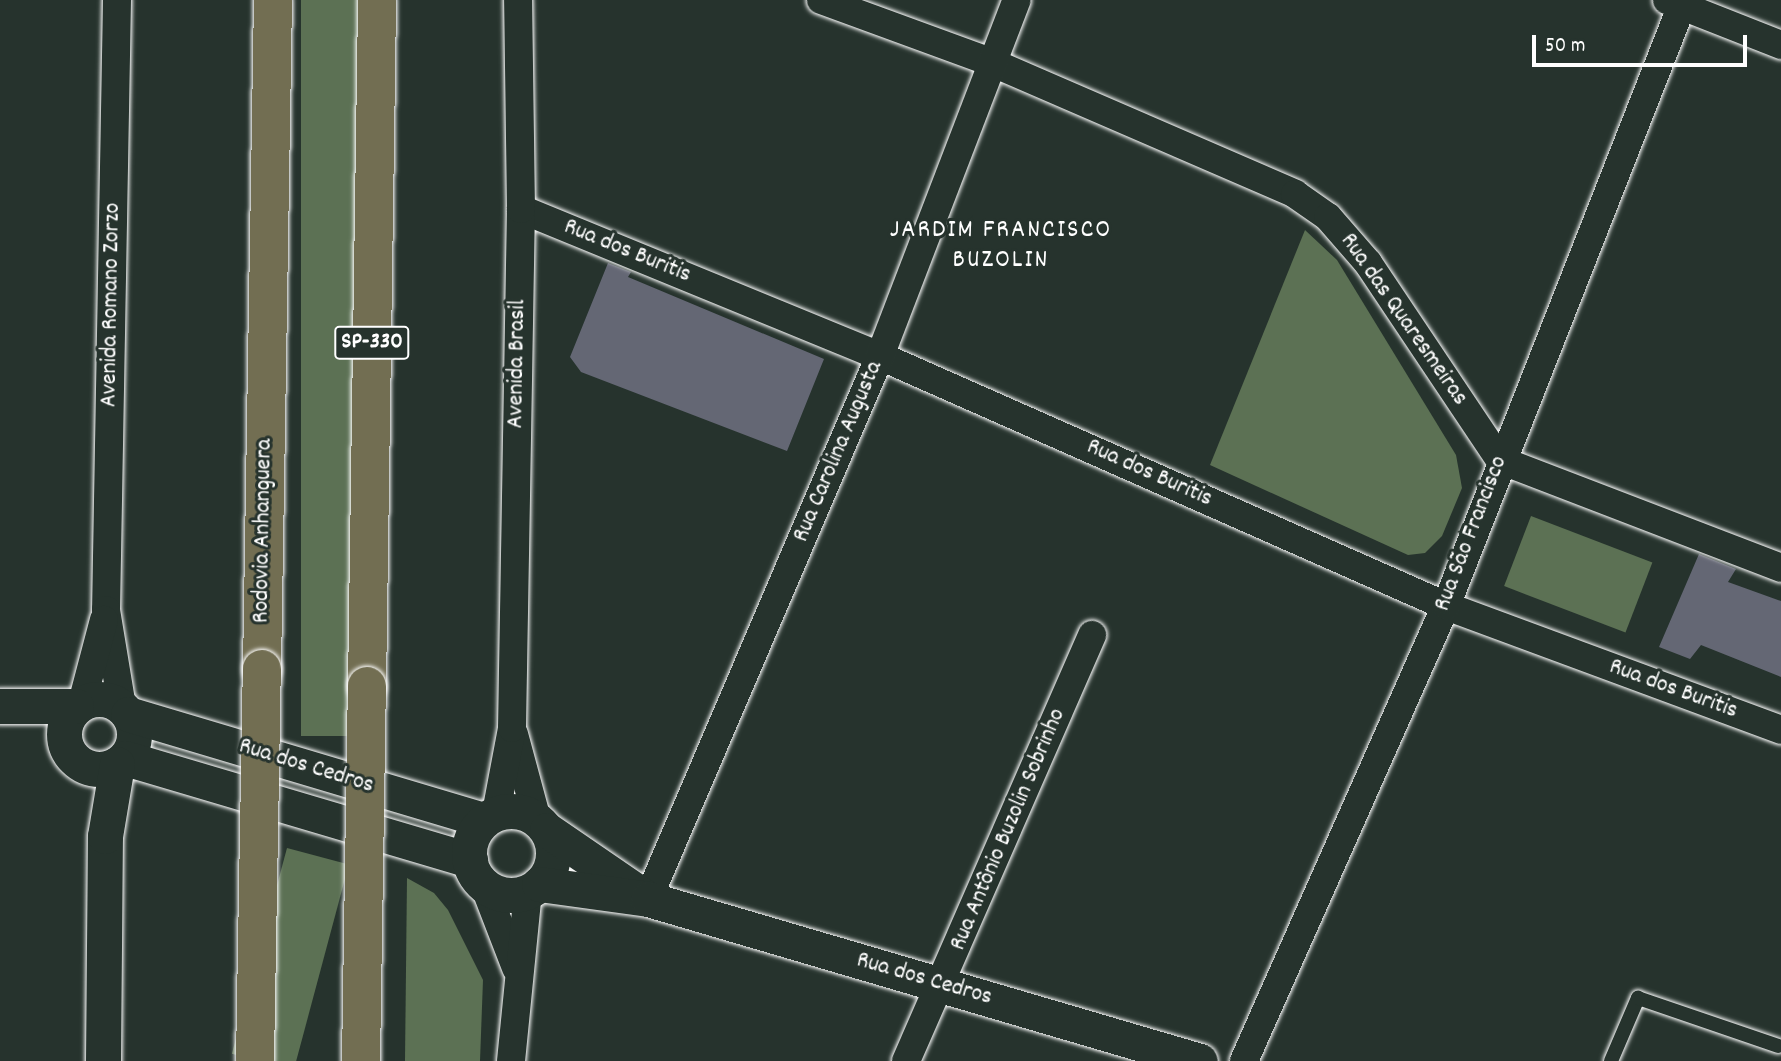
<!DOCTYPE html>
<meta charset="utf-8">
<style>
body{margin:0}
#map{position:relative;width:1781px;height:1061px;overflow:hidden;background:#26332d;font-family:Dekko,sans-serif}
div>[style]{position:absolute}
.green>*{inset:0;background:#5c7154;transform-origin:0 0}
.building>*{inset:0;background:#646774}
.roads{filter:drop-shadow(0 0 2px #fff) drop-shadow(0 0 2px #fff)}
.service>*{height:14px;margin:-7px;padding:0 7px;transform-origin:7px;border-radius:7px;background:#26332d}
.minor>*{height:28px;margin:-14px;padding:0 14px;transform-origin:14px;border-radius:14px;background:#26332d}
.tertiary>*{height:35px;margin:-17.5px;padding:0 17.5px;transform-origin:17.5px;border-radius:17.5px;background:#26332d}
.tertiary>.ring{margin:-17.5px;padding:0;box-sizing:content-box;background:none;border:35px solid #26332d;border-radius:50%}
.motorway>*{height:38px;margin:-19px;padding:0 19px;transform-origin:19px;border-radius:19px;background:#726e52}
.bridges{filter:drop-shadow(0 0 2px #fff) drop-shadow(0 0 2px #fff)}
.motorway-bridge>*{height:38px;margin:-19px;padding:0 19px;transform-origin:19px;border-radius:19px;background:#726e52}
span{translate:-50% -50%;white-space:nowrap;text-align:center;line-height:1.15;-webkit-text-stroke:6px #26332d;paint-order:stroke}
.shield-label span{padding:2px 5px;background:#26332d;border:2px solid;border-radius:5px;-webkit-text-stroke-width:0}
.shield-label{font-size:23px;color:#fff;font-weight:700}
.street-label{font-size:24px;color:#fff}
.neighbourhood-label{font-size:26px;color:#fff;letter-spacing:2px}
.scale{position:absolute;left:1532px;top:35px;width:215px;height:32px;box-sizing:border-box;border:4px solid #fff;border-top:0;padding-left:9px;font-size:21px;line-height:24px;white-space:nowrap;color:#fff;-webkit-text-stroke:5px #26332d;paint-order:stroke}
</style>
<div id="map">
<div class="green">
<i style="left:301px;top:0;width:57px;height:736px"></i>
<i style="clip-path:polygon(1305px 230px,1337px 260px,1456px 455px,1462px 488px,1442px 536px,1425px 553px,1408px 555px,1210px 465px)"></i>
<i style="left:1531px;top:516px;width:130px;height:75px;rotate:21deg"></i>
<i style="left:287px;top:848px;width:64px;height:213px;rotate:15deg"></i>
<i style="clip-path:polygon(407px 878px,434px 893px,448px 910px,483px 980px,480px 1061px,405px 1061px)"></i>
</div>
<div class="building">
<i style="clip-path:polygon(608px 263px,631px 272px,628px 277px,824px 359px,787px 451px,581px 372px,570px 357px)"></i>
<i style="clip-path:polygon(1699px 554px,1736px 569px,1728px 582px,1781px 601px,1781px 677px,1701px 645px,1690px 659px,1659px 647px)"></i>
</div>
<div class="roads">
<div class="service">
<i style="left:1611px;top:1061px;width:69px;rotate:-66.8deg"></i>
<i style="left:1638px;top:998px;width:148px;rotate:18.9deg"></i>
</div>
<div class="minor">
<i style="left:117px;top:0;width:610px;rotate:91.03deg"></i>
<i style="left:106px;top:610px;width:98px;rotate:80.6deg"></i>
<i style="left:821px;top:0;width:183px;rotate:20.1deg"></i>
<i style="left:993px;top:63px;width:329px;rotate:23.4deg"></i>
<i style="left:1295px;top:194px;width:40px;rotate:34.9deg"></i>
<i style="left:1328px;top:217px;width:61px;rotate:49deg"></i>
<i style="left:1368px;top:263px;width:237px;rotate:56.2deg"></i>
<i style="left:1500px;top:460px;width:301px;rotate:21deg"></i>
<i style="left:1667px;top:0;width:123px;rotate:21.5deg"></i>
<i style="left:521px;top:209px;width:388px;rotate:22.3deg"></i>
<i style="left:880px;top:356px;width:619px;rotate:23.83deg"></i>
<i style="left:1446px;top:606px;width:357px;rotate:20.3deg"></i>
<i style="left:82px;top:703px;width:86px;rotate:-75.2deg"></i>
<i style="left:514px;top:734px;width:89px;rotate:75deg"></i>
<i style="left:496px;top:813px;width:86px;rotate:-79.3deg"></i>
<i style="left:512px;top:728px;width:519px;rotate:-89.01deg"></i>
<i style="left:521px;top:209px;width:209px;rotate:-90.8deg"></i>
<i style="left:484px;top:885px;width:89px;rotate:68.9deg"></i>
<i style="left:648px;top:899px;width:590px;rotate:-66.87deg"></i>
<i style="left:880px;top:356px;width:381px;rotate:-69deg"></i>
<i style="left:511px;top:1061px;width:171px;rotate:-84.3deg"></i>
<i style="left:906px;top:1061px;width:465px;rotate:-66.4deg"></i>
<i style="left:1244px;top:1061px;width:498px;rotate:-66.1deg"></i>
<i style="left:1446px;top:606px;width:651px;rotate:-68.56deg"></i>
</div>
<div class="tertiary">
<i class="ring" style="left:64px;top:699px;width:35px;height:35px"></i>
<i style="left:0;top:706px;width:76px"></i>
<i style="left:128px;top:714px;width:371px;rotate:16.6deg"></i>
<i style="left:125px;top:758px;width:360px;rotate:16.5deg"></i>
<i class="ring" style="left:469px;top:811px;width:49px;height:49px"></i>
<i style="left:547px;top:830px;width:115px;rotate:34.4deg"></i>
<i style="left:539px;top:884px;width:110px;rotate:7.8deg"></i>
<i style="left:648px;top:899px;width:575px;rotate:16.36deg"></i>
<i style="left:103px;top:1061px;width:225px;rotate:-89.5deg"></i>
<i style="left:105px;top:836px;width:73px;rotate:-80.5deg"></i>
</div>
<div class="motorway">
<i style="left:262px;top:669px;width:669px;rotate:-89.06deg"></i>
<i style="left:367px;top:686px;width:686px;rotate:-89.16deg"></i>
</div>
</div>
<div class="bridges">
<div class="motorway-bridge">
<i style="left:255px;top:1060px;width:391px;rotate:-89deg"></i>
<i style="left:361px;top:1061px;width:375px;rotate:-89.1deg"></i>
</div>
</div>
<div class="shield-label">
<span style="left:372px;top:343px">SP-330</span>
</div>
<div class="street-label">
<span style="left:627px;top:252px;rotate:22deg">Rua dos Buritis</span>
<span style="left:112px;top:305px;rotate:-89deg">Avenida Romano Zorzo</span>
<span style="left:1403px;top:320px;rotate:55deg">Rua das Quaresmeiras</span>
<span style="left:518px;top:364px;rotate:-89deg">Avenida Brasil</span>
<span style="left:839px;top:452px;rotate:-67deg">Rua Carolina Augusta</span>
<span style="left:1149px;top:474px;rotate:24deg">Rua dos Buritis</span>
<span style="left:264px;top:531px;rotate:-89deg">Rodovia Anhanguera</span>
<span style="left:1472px;top:534px;rotate:-69deg">Rua São Francisco</span>
<span style="left:1673px;top:690px;rotate:20deg">Rua dos Buritis</span>
<span style="left:306px;top:767px;rotate:17deg">Rua dos Cedros</span>
<span style="left:1009px;top:830px;rotate:-67deg">Rua Antônio Buzolin Sobrinho</span>
<span style="left:924px;top:980px;rotate:16deg">Rua dos Cedros</span>
</div>
<div class="neighbourhood-label">
<span style="left:1001px;top:246px">JARDIM FRANCISCO<br>BUZOLIN</span>
</div>
<div class="scale">50 m</div>
</div>
